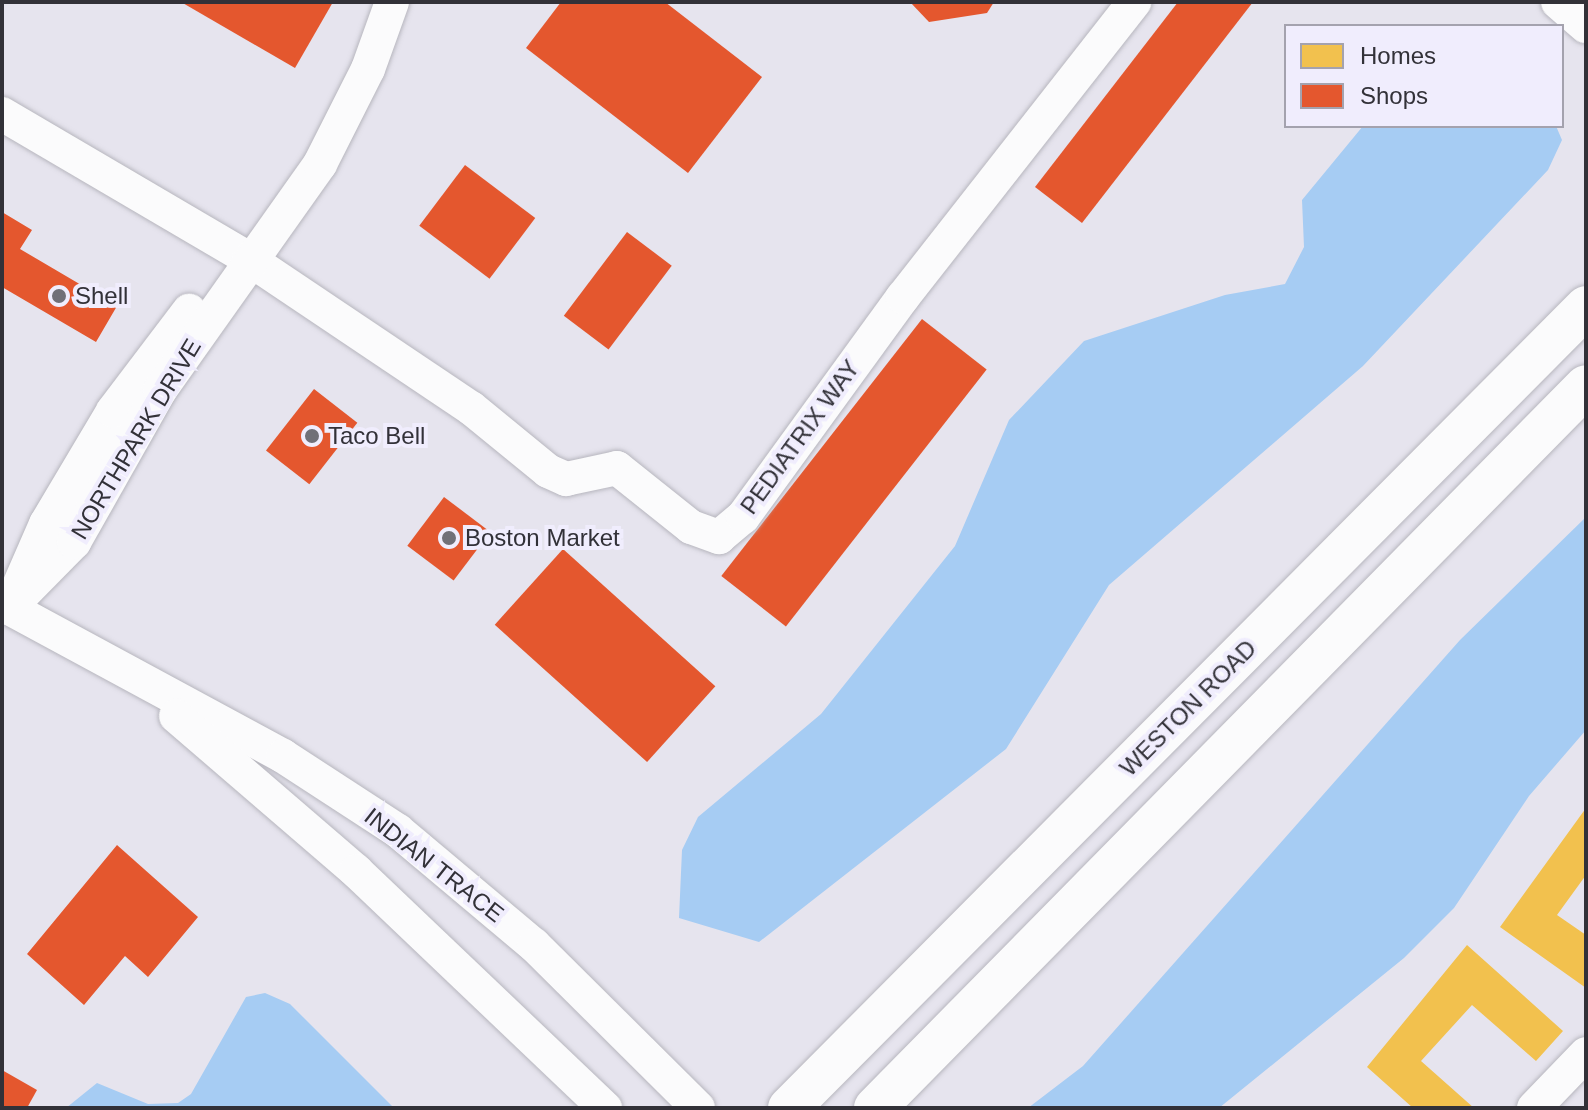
<!DOCTYPE html>
<style>
body{margin:0}
#map{position:relative;width:1588px;height:1110px;overflow:hidden;background:#e6e4ee;font-family:Arial,sans-serif}
div>[style]{position:absolute}
.water>*{inset:0;background:#a6ccf3}
.homes>*{inset:0;background:#f2c14e}
.shops>*{inset:0;background:#e4572e;transform-origin:0 0}
.roads{filter:drop-shadow(0 0 2px #b7b6be) drop-shadow(0 0 2px #b7b6be)}
.minor>*{height:34px;margin:-17px;padding:0 17px;transform-origin:17px;border-radius:17px;background:#fbfbfc}
.major>*{height:42px;margin:-21px;padding:0 21px;transform-origin:21px;border-radius:21px;background:#fbfbfc}
.dots>*{width:22px;height:22px;translate:-50% -50%;box-sizing:border-box;border:4px solid #f0edfd;border-radius:50%}
span{translate:-50% -50%;white-space:nowrap;text-align:center;line-height:1.15;-webkit-text-stroke:8px #f0edfd;paint-order:stroke}
.poi-label{font-size:24px;color:#323138}
.left{translate:0 -50%;text-align:left}
.street-label{font-size:24px;color:#323138}
.frame{position:absolute;inset:0;border:4px solid #323138;pointer-events:none}
.legend{position:absolute;left:1284px;top:24px;width:280px;height:104px;box-sizing:border-box;background:#f0edfd;border:2px solid #a4a2ae;margin:0;padding:10px 14px;list-style:none;font-size:24px;color:#323138}
.legend li{display:flex;align-items:center;gap:16px;height:40px}
.legend b{width:40px;border:2px solid #a4a2ae}
</style>
<div id="map">
<div class="water">
<i style="clip-path:polygon(1363px 126px,1556px 126px,1562px 140px,1548px 170px,1363px 366px,1109px 585px,1006px 749px,759px 942px,679px 918px,682px 850px,698px 817px,821px 714px,955px 546px,1009px 420px,1084px 341px,1225px 295px,1285px 284px,1304px 247px,1302px 200px)"></i>
<i style="clip-path:polygon(1586px 517px,1586px 730px,1529px 796px,1454px 908px,1404px 958px,1219px 1108px,1028px 1108px,1083px 1066px,1460px 640px)"></i>
<i style="clip-path:polygon(265px 993px,290px 1004px,394px 1108px,66px 1108px,97px 1083px,148px 1104px,178px 1103px,191px 1094px,246px 997px)"></i>
</div>
<div class="homes">
<i style="clip-path:polygon(1586px 808px,1586px 875px,1557px 915px,1586px 935px,1586px 988px,1500px 927px)"></i>
<i style="clip-path:polygon(1467px 945px,1563px 1031px,1536px 1061px,1472px 1005px,1421px 1061px,1474px 1108px,1413px 1108px,1367px 1067px)"></i>
</div>
<div class="shops">
<i style="clip-path:polygon(181px 2px,333px 2px,295px 68px)"></i>
<i style="clip-path:polygon(561px 2px,665px 2px,762px 77px,688px 173px,526px 48px)"></i>
<i style="clip-path:polygon(910px 2px,994px 2px,987px 13px,929px 22px)"></i>
<i style="clip-path:polygon(1178px 2px,1253px 2px,1082px 223px,1035px 187px)"></i>
<i style="left:465px;top:165px;width:88px;height:76px;rotate:37deg"></i>
<i style="clip-path:polygon(2px 212px,32px 230px,20px 249px,117px 306px,96px 342px,2px 287px)"></i>
<i style="left:627px;top:232px;width:56px;height:105px;rotate:37deg"></i>
<i style="left:922px;top:319px;width:82px;height:326px;rotate:38deg"></i>
<i style="left:314px;top:389px;width:55px;height:78px;rotate:38deg"></i>
<i style="left:444px;top:497px;width:58px;height:61px;rotate:37deg"></i>
<i style="left:563px;top:549px;width:205px;height:102px;rotate:42deg"></i>
<i style="clip-path:polygon(117px 845px,198px 917px,148px 977px,125px 956px,84px 1005px,27px 954px)"></i>
<i style="clip-path:polygon(2px 1070px,37px 1090px,27px 1108px,2px 1108px)"></i>
</div>
<div class="roads">
<div class="minor">
<i style="left:1558px;top:2px;width:37px;rotate:41deg"></i>
<i style="left:2px;top:114px;width:286px;rotate:30.4deg"></i>
<i style="left:249px;top:259px;width:267px;rotate:33.9deg"></i>
<i style="left:471px;top:408px;width:99px;rotate:39.3deg"></i>
<i style="left:548px;top:471px;width:20px;rotate:24deg"></i>
<i style="left:566px;top:479px;width:52px;rotate:-12.2deg"></i>
<i style="left:617px;top:468px;width:95px;rotate:38.6deg"></i>
<i style="left:691px;top:527px;width:30px;rotate:20deg"></i>
<i style="left:719px;top:537px;width:31px;rotate:-40deg"></i>
<i style="left:743px;top:517px;width:272px;rotate:-54deg"></i>
<i style="left:903px;top:297px;width:375px;rotate:-51.9deg"></i>
<i style="left:18px;top:588px;width:70px;rotate:-66.4deg"></i>
<i style="left:46px;top:524px;width:131px;rotate:-59.3deg"></i>
<i style="left:113px;top:411px;width:126px;rotate:-52.8deg"></i>
<i style="left:2px;top:604px;width:319px;rotate:28.4deg"></i>
<i style="left:283px;top:756px;width:137px;rotate:33.1deg"></i>
<i style="left:398px;top:831px;width:177px;rotate:40deg"></i>
<i style="left:534px;top:945px;width:231px;rotate:44.8deg"></i>
<i style="left:9px;top:608px;width:93px;rotate:-45.4deg"></i>
<i style="left:74px;top:542px;width:175px;rotate:-60.5deg"></i>
<i style="left:160px;top:390px;width:277px;rotate:-54.7deg"></i>
<i style="left:320px;top:164px;width:106px;rotate:-63.2deg"></i>
<i style="left:368px;top:69px;width:71px;rotate:-70.3deg"></i>
<i style="left:176px;top:716px;width:238px;rotate:40.7deg"></i>
<i style="left:356px;top:871px;width:344px;rotate:43.6deg"></i>
<i style="left:1534px;top:1108px;width:75px;rotate:-46.1deg"></i>
</div>
<div class="major">
<i style="left:789px;top:1108px;width:1130px;rotate:-45.14deg"></i>
<i style="left:875px;top:1108px;width:1013px;rotate:-45.44deg"></i>
</div>
</div>
<div class="dots">
<i style="left:59px;top:296px;background:#717078"></i>
<i style="left:312px;top:436px;background:#717078"></i>
<i style="left:449px;top:538px;background:#717078"></i>
</div>
<div class="poi-label">
<span class="left" style="left:75px;top:296px">Shell</span>
<span class="left" style="left:328px;top:436px">Taco Bell</span>
<span class="left" style="left:465px;top:538px">Boston Market</span>
</div>
<div class="street-label">
<span style="left:800px;top:437px;rotate:-54deg">PEDIATRIX WAY</span>
<span style="left:136px;top:439px;rotate:-59deg">NORTHPARK DRIVE</span>
<span style="left:1188px;top:708px;rotate:-45deg">WESTON ROAD</span>
<span style="left:434px;top:865px;rotate:38deg">INDIAN TRACE</span>
</div>
<div class="frame"></div>
<ul class="legend">
<li><b style="height:22px;background:#f2c14e"></b>Homes</li>
<li><b style="height:22px;background:#e4572e"></b>Shops</li>
</ul>
</div>
